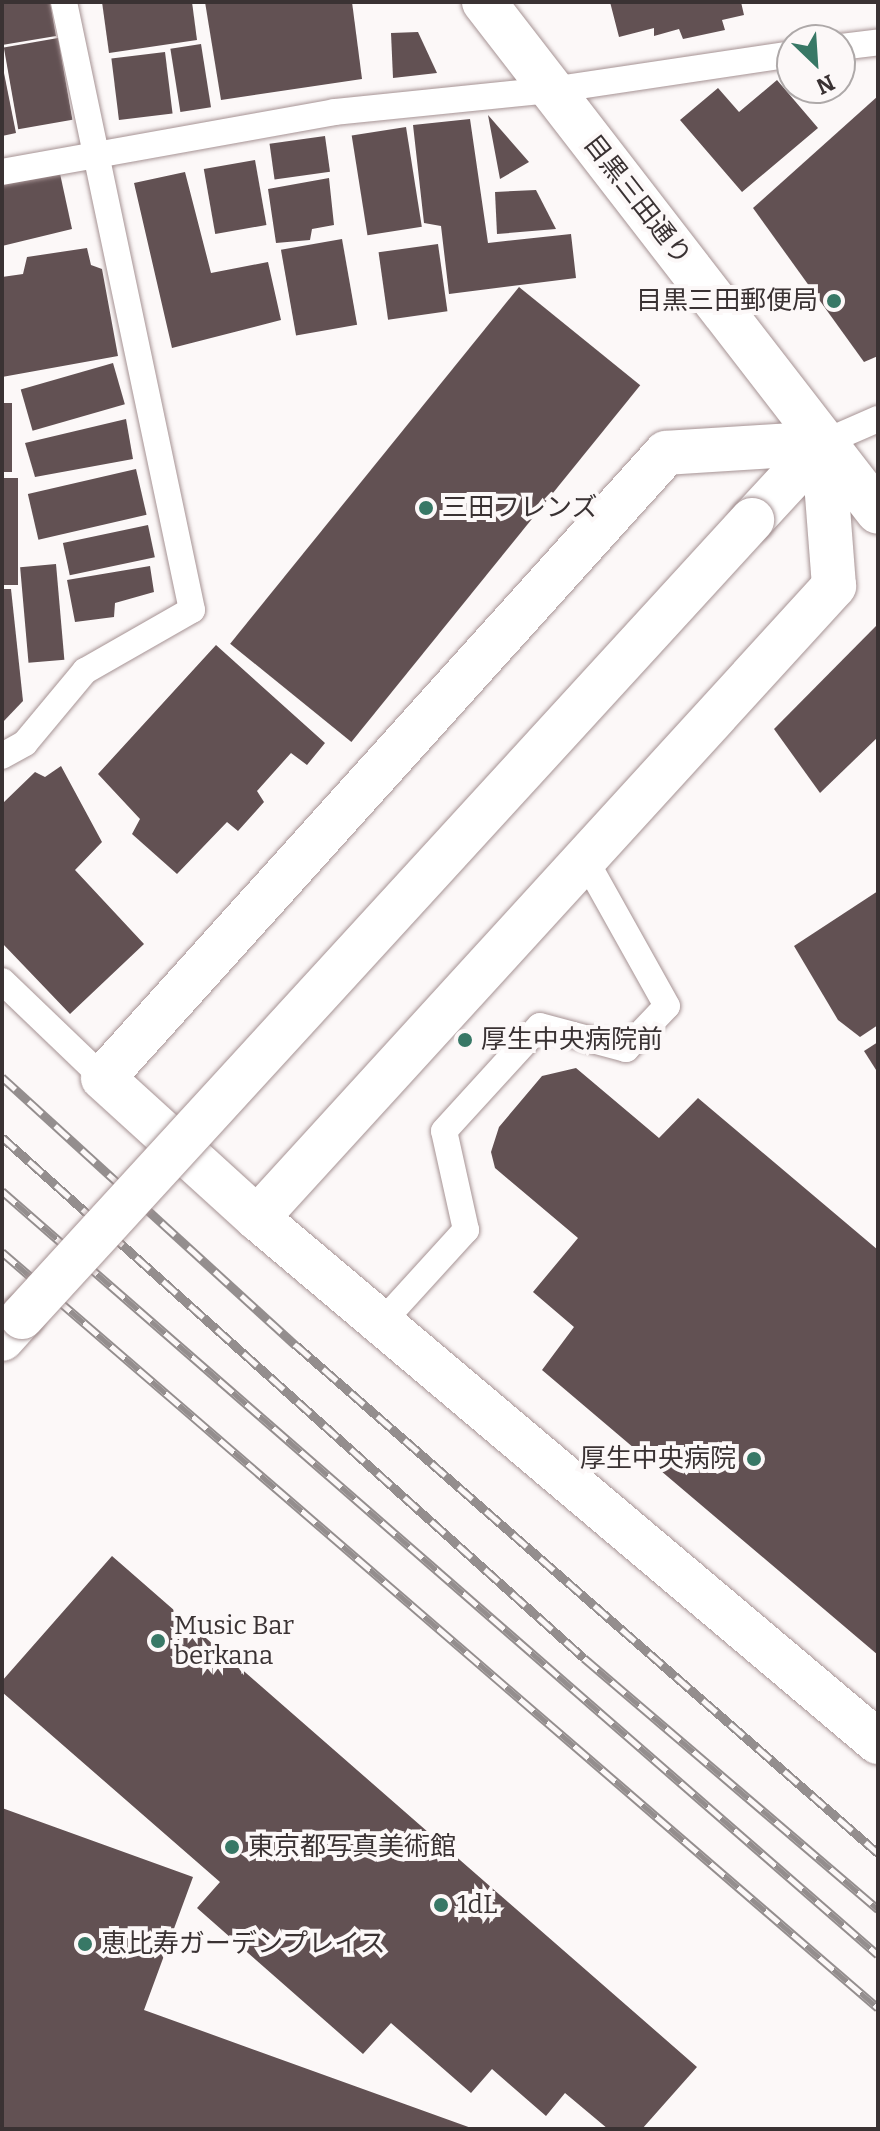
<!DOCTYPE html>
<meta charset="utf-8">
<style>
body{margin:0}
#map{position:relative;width:880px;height:2131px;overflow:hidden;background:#fcf8f8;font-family:Bitter,"Noto Sans JP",serif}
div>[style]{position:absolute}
.building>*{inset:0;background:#625153;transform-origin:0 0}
.roads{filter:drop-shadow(0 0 2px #a69394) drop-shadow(0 0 2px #a69394)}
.service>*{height:26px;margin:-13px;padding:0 13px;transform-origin:13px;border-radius:13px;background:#fff}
.minor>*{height:44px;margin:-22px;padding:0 22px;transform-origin:22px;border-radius:22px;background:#fff}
.tertiary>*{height:44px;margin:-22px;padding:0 22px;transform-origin:22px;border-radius:22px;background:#fff}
.rail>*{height:9px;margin-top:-4.5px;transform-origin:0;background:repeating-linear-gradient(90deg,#fcf8f8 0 18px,#948e8e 0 36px);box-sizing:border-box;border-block:2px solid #948e8e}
.bridges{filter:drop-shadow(0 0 2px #a69394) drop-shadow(0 0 2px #a69394)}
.tertiary-bridge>*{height:44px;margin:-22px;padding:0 22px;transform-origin:22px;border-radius:22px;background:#fff}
.dots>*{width:22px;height:22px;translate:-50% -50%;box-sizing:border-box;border:4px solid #fcf8f8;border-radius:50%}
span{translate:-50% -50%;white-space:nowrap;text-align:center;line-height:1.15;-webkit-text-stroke:8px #fcf8f8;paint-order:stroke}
.street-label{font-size:26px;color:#3a3233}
.poi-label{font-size:26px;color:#3a3233}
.right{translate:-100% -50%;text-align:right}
.left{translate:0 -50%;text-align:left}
.frame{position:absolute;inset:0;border:4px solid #3a3233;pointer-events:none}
.north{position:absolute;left:776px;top:24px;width:80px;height:80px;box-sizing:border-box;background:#fcf8f8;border:2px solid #aea9a9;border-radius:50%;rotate:155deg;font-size:22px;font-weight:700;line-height:32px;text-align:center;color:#3a3233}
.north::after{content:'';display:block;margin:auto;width:28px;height:36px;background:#387866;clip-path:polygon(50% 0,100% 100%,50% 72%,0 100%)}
</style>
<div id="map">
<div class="building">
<i style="clip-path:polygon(2px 2px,50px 2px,56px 36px,2px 45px)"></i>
<i style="clip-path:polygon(102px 2px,192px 2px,197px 40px,109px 53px)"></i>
<i style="clip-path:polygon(205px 2px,352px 2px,362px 79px,221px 100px)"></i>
<i style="clip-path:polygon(610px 2px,741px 2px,744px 15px,722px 20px,725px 30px,683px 39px,679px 29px,654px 36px,654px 28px,619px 37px)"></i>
<i style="clip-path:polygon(418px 32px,437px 73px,393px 78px,391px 33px)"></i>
<i style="left:58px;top:38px;width:83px;height:55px;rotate:80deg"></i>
<i style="left:201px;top:44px;width:64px;height:31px;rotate:81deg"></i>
<i style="left:165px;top:52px;width:62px;height:54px;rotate:83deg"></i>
<i style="clip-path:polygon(2px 63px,16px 133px,2px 136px)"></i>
<i style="clip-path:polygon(777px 80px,818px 128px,742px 192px,680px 120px,718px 88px,739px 112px)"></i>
<i style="clip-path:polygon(878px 96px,878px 356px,864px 362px,753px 208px)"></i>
<i style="clip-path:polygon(488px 115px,529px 162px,500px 179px)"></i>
<i style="clip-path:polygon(470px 119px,488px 243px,571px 234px,576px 278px,449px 294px,441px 226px,424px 223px,413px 125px)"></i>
<i style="left:406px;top:127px;width:101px;height:55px;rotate:81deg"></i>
<i style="left:325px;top:136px;width:36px;height:56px;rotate:82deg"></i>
<i style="left:255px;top:160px;width:66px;height:52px;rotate:80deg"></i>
<i style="clip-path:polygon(59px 169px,72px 229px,2px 246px,2px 182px)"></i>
<i style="clip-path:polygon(185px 172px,211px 273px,268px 262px,281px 320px,172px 348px,134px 183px)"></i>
<i style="clip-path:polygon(329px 178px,334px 225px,312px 229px,310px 240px,276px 243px,268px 189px)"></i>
<i style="clip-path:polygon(536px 190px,556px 229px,497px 234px,495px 192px)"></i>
<i style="left:342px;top:239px;width:87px;height:62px;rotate:80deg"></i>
<i style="left:438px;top:244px;width:68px;height:60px;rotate:82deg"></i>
<i style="clip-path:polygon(87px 248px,91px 265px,102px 269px,118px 356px,2px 377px,2px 277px,23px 274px,27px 257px)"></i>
<i style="left:519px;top:287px;width:156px;height:459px;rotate:39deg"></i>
<i style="left:113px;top:363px;width:43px;height:96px;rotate:74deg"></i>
<i style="left:2px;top:403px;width:10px;height:69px"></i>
<i style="clip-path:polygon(126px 419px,133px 459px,35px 477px,25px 443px)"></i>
<i style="left:136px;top:469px;width:47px;height:111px;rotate:77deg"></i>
<i style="left:2px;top:478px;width:16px;height:107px"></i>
<i style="left:148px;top:525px;width:33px;height:87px;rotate:78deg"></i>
<i style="left:56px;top:564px;width:96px;height:36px;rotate:85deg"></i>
<i style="clip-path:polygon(150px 566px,154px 592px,115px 603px,114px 617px,75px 622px,67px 580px)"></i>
<i style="clip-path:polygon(2px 589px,11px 589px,23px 701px,2px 723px)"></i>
<i style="clip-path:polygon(878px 624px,878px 737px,820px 793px,774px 729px)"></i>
<i style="clip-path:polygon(216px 645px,325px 743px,307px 765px,291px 753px,257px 791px,264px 802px,238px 831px,227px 822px,177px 874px,132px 834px,140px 819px,98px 774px)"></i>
<i style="clip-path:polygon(61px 766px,102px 842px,75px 870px,144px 944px,70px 1014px,3px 944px,2px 934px,2px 804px,35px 772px,45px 777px)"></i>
<i style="clip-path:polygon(878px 891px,878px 1025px,860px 1037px,838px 1020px,794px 946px)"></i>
<i style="clip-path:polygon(878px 1042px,878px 1073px,864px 1051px)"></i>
<i style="clip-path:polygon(576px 1068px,659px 1138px,698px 1098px,878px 1250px,878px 1655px,542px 1370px,574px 1327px,533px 1292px,578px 1238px,495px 1168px,491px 1152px,499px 1127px,542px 1076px)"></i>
<i style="clip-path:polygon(112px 1556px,697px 2067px,642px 2129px,608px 2129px,565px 2093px,546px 2116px,492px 2069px,471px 2093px,391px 2023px,363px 2054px,197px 1908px,220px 1882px,2px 1692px,2px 1681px)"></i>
<i style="clip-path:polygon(2px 1808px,193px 1877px,144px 2010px,474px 2129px,2px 2129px)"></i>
</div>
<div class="roads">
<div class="service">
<i style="left:840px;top:47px;width:38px;rotate:-7deg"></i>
<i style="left:2px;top:172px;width:337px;rotate:-10.2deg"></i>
<i style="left:334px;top:112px;width:219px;rotate:-5.8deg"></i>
<i style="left:552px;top:90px;width:243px;rotate:-8.5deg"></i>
<i style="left:823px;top:443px;width:60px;rotate:-23.6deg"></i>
<i style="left:2px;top:756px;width:26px;rotate:-29deg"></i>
<i style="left:25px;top:743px;width:94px;rotate:-50.2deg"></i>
<i style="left:85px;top:671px;width:123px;rotate:-29.7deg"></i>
<i style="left:192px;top:610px;width:621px;rotate:-101.89deg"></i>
<i style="left:2px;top:981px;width:140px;rotate:43.8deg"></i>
<i style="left:384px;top:1320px;width:122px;rotate:-47.7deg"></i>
<i style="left:466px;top:1230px;width:101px;rotate:-102.5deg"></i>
<i style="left:444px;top:1131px;width:142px;rotate:-47.6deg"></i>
<i style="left:540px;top:1026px;width:89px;rotate:15deg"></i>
<i style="left:626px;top:1049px;width:59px;rotate:-46.4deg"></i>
<i style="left:667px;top:1006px;width:168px;rotate:-119.2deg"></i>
</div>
<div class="minor">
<i style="left:257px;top:1218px;width:856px;rotate:-47.6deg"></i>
<i style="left:834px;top:586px;width:143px;rotate:-94.4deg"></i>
<i style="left:823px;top:443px;width:157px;rotate:176.4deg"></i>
<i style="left:666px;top:453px;width:841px;rotate:132.01deg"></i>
<i style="left:103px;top:1078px;width:208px;rotate:42.3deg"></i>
<i style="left:257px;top:1218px;width:813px;rotate:40.16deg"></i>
</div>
<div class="tertiary">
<i style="left:484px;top:2px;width:644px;rotate:52.31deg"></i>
<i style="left:752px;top:520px;width:105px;rotate:-47.3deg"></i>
<i style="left:2px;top:1339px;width:30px;rotate:-48deg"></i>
</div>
</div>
<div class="rail">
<i style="left:2px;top:1077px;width:398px;rotate:42.4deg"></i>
<i style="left:296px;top:1345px;width:773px;rotate:41.12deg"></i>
<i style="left:2px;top:1137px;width:781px;rotate:41.83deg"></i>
<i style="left:584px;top:1658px;width:387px;rotate:40.5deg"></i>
<i style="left:2px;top:1191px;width:1162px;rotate:41.09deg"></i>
<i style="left:2px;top:1252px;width:1157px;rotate:40.79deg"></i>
</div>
<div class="bridges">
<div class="tertiary-bridge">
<i style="left:22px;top:1317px;width:1081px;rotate:-47.51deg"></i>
</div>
</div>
<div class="dots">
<i style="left:834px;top:301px;background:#387866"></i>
<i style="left:426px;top:508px;background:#387866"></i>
<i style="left:465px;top:1040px;background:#387866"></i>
<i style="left:754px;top:1459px;background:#387866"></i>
<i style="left:158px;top:1641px;background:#387866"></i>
<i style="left:232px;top:1847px;background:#387866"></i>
<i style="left:441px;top:1905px;background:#387866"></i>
<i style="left:85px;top:1944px;background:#387866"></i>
</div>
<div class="street-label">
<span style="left:637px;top:200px;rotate:52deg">目黒三田通り</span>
</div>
<div class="poi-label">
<span class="right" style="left:818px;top:301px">目黒三田郵便局</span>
<span class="left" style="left:442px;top:508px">三田フレンズ</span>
<span class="left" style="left:481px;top:1040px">厚生中央病院前</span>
<span class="right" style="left:736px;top:1459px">厚生中央病院</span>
<span class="left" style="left:174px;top:1641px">Music Bar<br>berkana</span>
<span class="left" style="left:248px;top:1847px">東京都写真美術館</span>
<span class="left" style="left:457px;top:1905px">1dL</span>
<span class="left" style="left:101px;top:1944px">恵比寿ガーデンプレイス</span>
</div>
<div class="frame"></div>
<div class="north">N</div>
</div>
